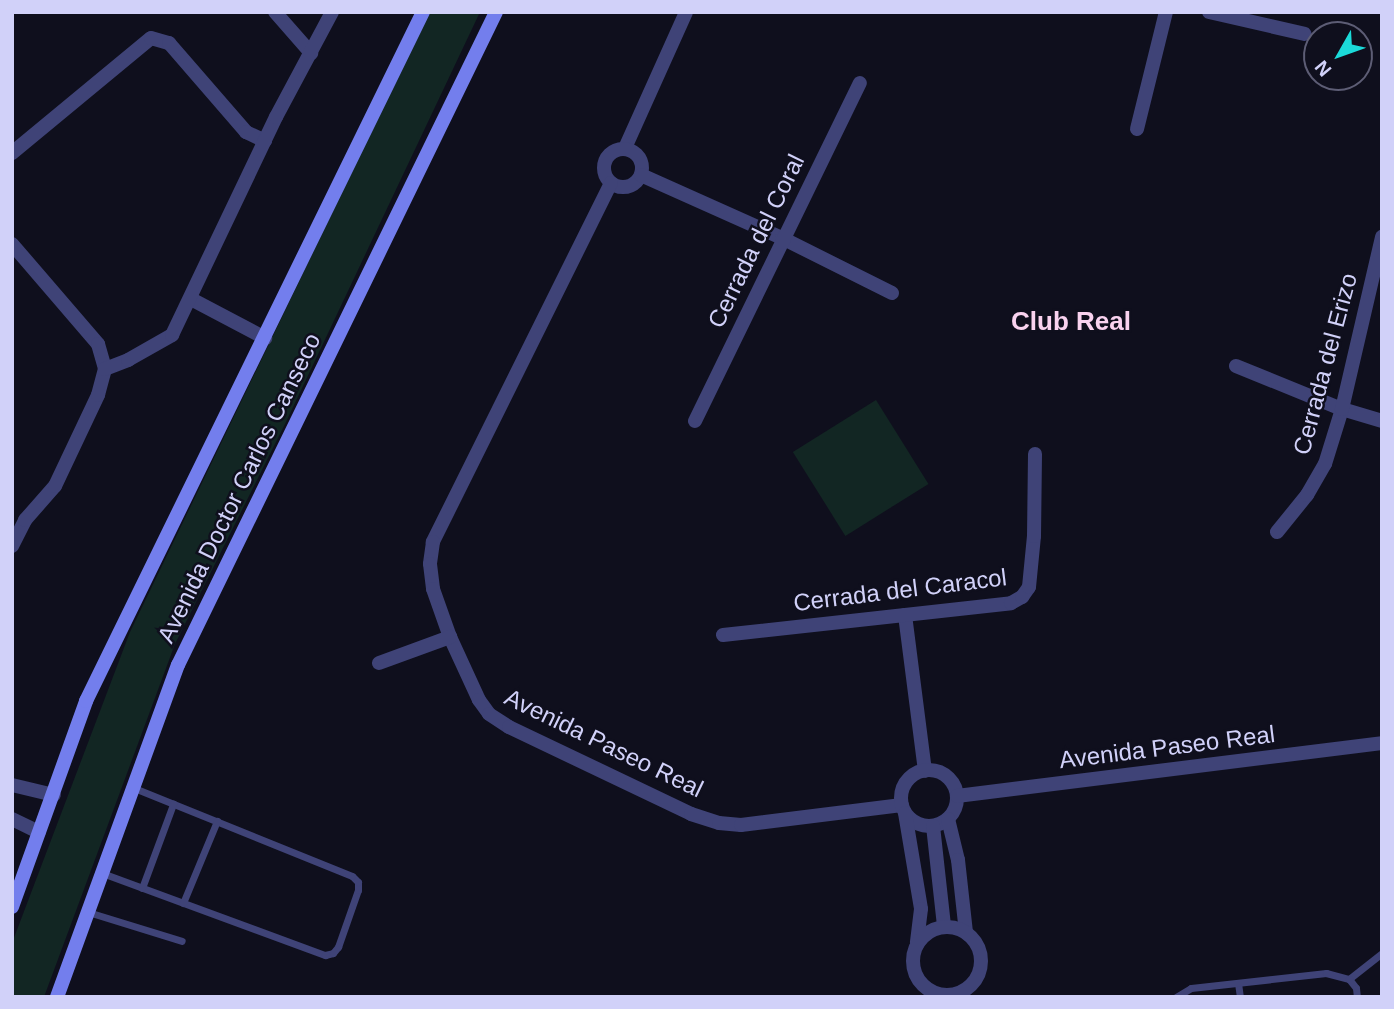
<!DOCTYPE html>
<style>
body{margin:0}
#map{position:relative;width:1394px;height:1009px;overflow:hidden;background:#0f0f1d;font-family:Arial,sans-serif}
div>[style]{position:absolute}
.green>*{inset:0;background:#122623;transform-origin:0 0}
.lane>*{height:7px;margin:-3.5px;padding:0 3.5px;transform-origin:3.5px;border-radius:3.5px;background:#3f4377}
.street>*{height:14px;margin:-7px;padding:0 7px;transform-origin:7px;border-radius:7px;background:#3f4377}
.street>.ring{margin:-7px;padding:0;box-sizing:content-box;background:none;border:14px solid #3f4377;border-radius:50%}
.secondary>*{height:14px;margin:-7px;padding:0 7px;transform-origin:7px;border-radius:7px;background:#737eed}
span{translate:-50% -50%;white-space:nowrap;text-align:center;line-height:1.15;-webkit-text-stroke:5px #0f0f1d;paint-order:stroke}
.street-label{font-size:24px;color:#d1d1f9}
.neighbourhood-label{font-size:26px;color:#f9d2ef;font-weight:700}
.frame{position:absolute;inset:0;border:14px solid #d1d1f9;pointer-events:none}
.north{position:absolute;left:1303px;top:21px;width:70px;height:70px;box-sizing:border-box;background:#0f0f1d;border:2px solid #5d5d75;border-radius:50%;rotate:230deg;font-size:19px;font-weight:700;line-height:28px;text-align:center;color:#d1d1f9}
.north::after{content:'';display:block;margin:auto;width:24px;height:32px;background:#1bdad9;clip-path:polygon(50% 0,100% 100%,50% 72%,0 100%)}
</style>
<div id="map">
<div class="green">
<i style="clip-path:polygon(429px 12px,480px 12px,286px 422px,175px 644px,44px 997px,12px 997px,12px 943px,130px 632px)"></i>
<i style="left:876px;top:400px;width:99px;height:98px;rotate:58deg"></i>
</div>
<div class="lane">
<i style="left:102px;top:873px;width:238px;rotate:20.2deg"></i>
<i style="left:325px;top:955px;width:8px;rotate:-14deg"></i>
<i style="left:333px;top:953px;width:8px;rotate:-50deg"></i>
<i style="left:338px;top:947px;width:60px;rotate:-70.7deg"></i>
<i style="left:358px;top:890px;width:8px;rotate:-90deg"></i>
<i style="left:358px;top:882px;width:8px;rotate:-135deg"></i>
<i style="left:352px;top:876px;width:235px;rotate:-158deg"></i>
<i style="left:142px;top:888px;width:90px;rotate:-69.7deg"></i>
<i style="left:183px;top:903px;width:89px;rotate:-67.5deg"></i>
<i style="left:88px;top:912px;width:98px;rotate:17.1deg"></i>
<i style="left:1349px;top:979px;width:42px;rotate:-38.2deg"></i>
<i style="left:1238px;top:983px;width:14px;rotate:82deg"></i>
<i style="left:1176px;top:997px;width:17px;rotate:-31deg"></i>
<i style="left:1191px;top:988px;width:136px;rotate:-6.3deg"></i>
<i style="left:1326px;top:973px;width:24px;rotate:15deg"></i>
<i style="left:1349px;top:979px;width:11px;rotate:52deg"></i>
<i style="left:1356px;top:988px;width:9px;rotate:84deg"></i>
</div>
<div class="street">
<i style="left:275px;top:12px;width:55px;rotate:48.7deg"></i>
<i style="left:1209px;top:12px;width:98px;rotate:12.9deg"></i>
<i style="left:1137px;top:129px;width:121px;rotate:-76.1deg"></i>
<i style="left:625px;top:148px;width:149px;rotate:-65.8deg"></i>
<i class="ring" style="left:604px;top:149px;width:24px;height:24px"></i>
<i style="left:12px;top:153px;width:180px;rotate:-39.6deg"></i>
<i style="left:151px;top:38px;width:19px;rotate:16deg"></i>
<i style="left:169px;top:43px;width:118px;rotate:49.1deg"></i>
<i style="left:246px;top:132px;width:21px;rotate:25deg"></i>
<i style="left:641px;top:175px;width:154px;rotate:24.1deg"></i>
<i style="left:782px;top:238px;width:123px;rotate:26.6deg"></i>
<i style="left:611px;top:183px;width:401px;rotate:116.4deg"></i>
<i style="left:433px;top:542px;width:22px;rotate:98deg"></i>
<i style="left:430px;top:564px;width:25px;rotate:83deg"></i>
<i style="left:433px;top:589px;width:51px;rotate:70.5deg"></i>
<i style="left:450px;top:637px;width:69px;rotate:65.3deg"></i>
<i style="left:479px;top:700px;width:17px;rotate:54deg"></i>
<i style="left:489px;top:714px;width:24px;rotate:33deg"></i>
<i style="left:509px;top:727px;width:202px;rotate:25.5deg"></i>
<i style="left:691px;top:814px;width:29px;rotate:18deg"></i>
<i style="left:719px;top:823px;width:22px;rotate:5deg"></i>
<i style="left:741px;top:825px;width:162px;rotate:-7.1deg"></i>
<i style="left:12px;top:244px;width:132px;rotate:49.3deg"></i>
<i style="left:98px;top:344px;width:26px;rotate:74deg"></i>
<i style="left:191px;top:299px;width:84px;rotate:27.8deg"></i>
<i style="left:1236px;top:366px;width:114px;rotate:22.1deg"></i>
<i style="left:1342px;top:409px;width:42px;rotate:16.7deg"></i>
<i style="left:695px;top:421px;width:376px;rotate:-64deg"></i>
<i style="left:1277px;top:532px;width:48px;rotate:-51deg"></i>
<i style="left:1307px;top:495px;width:36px;rotate:-60deg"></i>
<i style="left:1325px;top:464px;width:58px;rotate:-72.8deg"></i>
<i style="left:1342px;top:409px;width:177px;rotate:-76.9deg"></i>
<i style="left:12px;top:546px;width:29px;rotate:-63deg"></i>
<i style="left:25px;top:520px;width:45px;rotate:-48.6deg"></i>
<i style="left:55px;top:486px;width:101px;rotate:-64.7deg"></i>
<i style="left:98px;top:395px;width:27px;rotate:-75deg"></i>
<i style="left:105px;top:369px;width:25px;rotate:-21deg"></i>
<i style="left:128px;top:360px;width:51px;rotate:-29.6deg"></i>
<i style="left:172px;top:335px;width:242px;rotate:-64.5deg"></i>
<i style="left:276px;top:117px;width:119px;rotate:-61.9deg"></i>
<i style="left:905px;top:615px;width:157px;rotate:82.7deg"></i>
<i style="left:723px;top:635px;width:290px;rotate:-6.3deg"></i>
<i style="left:1011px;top:603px;width:13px;rotate:-29deg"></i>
<i style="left:1022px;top:597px;width:12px;rotate:-55deg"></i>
<i style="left:1029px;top:587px;width:51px;rotate:-84.4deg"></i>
<i style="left:1034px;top:536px;width:82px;rotate:-89.3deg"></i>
<i style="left:379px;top:663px;width:76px;rotate:-20.1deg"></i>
<i class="ring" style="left:901px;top:770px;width:42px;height:42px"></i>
<i style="left:12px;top:785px;width:43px;rotate:13.4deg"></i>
<i style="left:957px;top:796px;width:428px;rotate:-7.1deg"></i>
<i style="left:905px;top:813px;width:97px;rotate:80.5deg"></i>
<i style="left:921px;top:909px;width:34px;rotate:97deg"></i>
<i style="left:12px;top:819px;width:30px;rotate:26deg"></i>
<i style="left:948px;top:819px;width:42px;rotate:76.3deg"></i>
<i style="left:958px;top:860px;width:72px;rotate:83.7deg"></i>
<i style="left:933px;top:826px;width:101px;rotate:83.7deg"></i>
<i class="ring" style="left:913px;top:927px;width:54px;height:54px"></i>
</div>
<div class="secondary">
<i style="left:12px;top:907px;width:219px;rotate:-70.2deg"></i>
<i style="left:86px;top:701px;width:767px;rotate:-63.94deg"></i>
<i style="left:57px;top:997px;width:353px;rotate:-70deg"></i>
<i style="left:178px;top:665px;width:726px;rotate:-64.03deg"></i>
</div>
<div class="street-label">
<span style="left:756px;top:241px;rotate:-64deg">Cerrada del Coral</span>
<span style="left:1325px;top:364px;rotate:-75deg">Cerrada del Erizo</span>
<span style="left:239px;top:488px;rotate:-64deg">Avenida Doctor Carlos Canseco</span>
<span style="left:900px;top:590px;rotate:-7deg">Cerrada del Caracol</span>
<span style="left:604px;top:743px;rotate:26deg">Avenida Paseo Real</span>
<span style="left:1167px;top:747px;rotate:-7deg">Avenida Paseo Real</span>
</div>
<div class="neighbourhood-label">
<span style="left:1071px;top:322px">Club Real</span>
</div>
<div class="frame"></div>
<div class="north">N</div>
</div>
